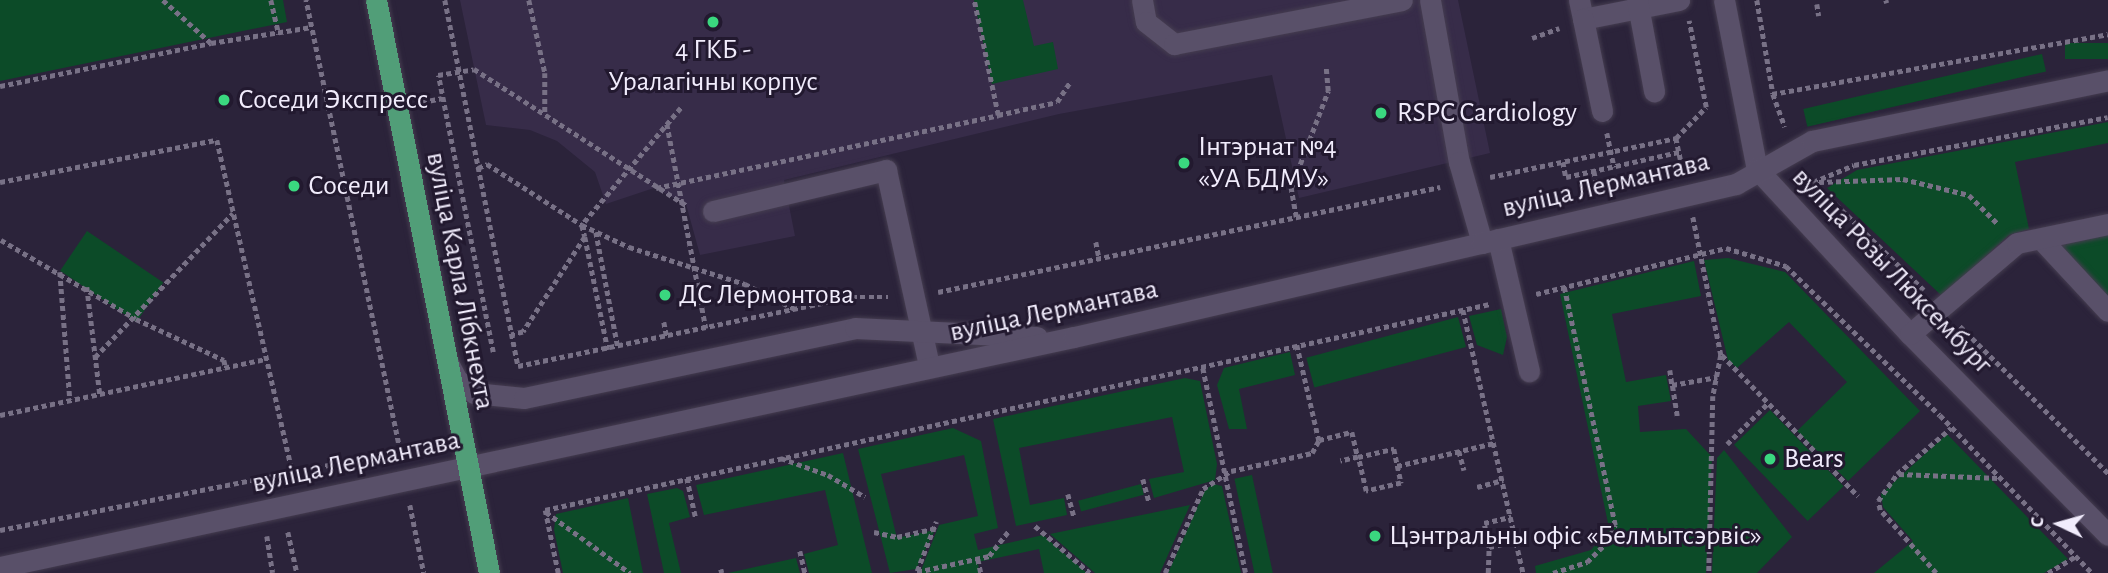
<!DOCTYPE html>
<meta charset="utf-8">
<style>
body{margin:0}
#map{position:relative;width:2108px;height:573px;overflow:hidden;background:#2b233a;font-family:"Alegreya Sans",sans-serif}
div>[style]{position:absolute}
.built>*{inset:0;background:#372c49}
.green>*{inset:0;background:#0c4b28;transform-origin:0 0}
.path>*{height:4.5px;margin-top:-2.25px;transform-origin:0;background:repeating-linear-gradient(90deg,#787186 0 5px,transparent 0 8.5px)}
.roads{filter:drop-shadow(0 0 2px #453d50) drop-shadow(0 0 2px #453d50)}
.minor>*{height:21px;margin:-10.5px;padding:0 10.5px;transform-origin:10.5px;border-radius:10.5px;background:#595069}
.major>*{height:21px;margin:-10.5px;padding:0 10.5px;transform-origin:10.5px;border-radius:10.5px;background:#519e78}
.dots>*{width:19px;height:19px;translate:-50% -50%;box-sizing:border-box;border:4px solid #22192f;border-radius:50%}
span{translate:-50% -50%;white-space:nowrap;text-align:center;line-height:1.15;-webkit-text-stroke:6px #22192f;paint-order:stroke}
.poi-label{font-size:28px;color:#f1ecfc}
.left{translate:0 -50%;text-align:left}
.street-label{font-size:28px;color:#f1ecfc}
.north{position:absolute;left:2024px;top:489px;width:70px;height:70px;-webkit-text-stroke:5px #22192f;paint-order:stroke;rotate:275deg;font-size:19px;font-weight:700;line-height:28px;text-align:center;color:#f1ecfc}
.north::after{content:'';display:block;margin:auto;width:24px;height:32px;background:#f1ecfc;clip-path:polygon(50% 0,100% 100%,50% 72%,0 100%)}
</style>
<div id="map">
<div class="built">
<i style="clip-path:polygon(460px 0,1458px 0,1490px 153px,1299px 198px,1272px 75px,1059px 114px,784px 180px,795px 236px,700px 255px,686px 204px,654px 188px,606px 204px,595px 172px,557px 141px,530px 130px,486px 125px)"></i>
</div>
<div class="green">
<i style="clip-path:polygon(0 0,283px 0,287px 22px,0 81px)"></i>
<i style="clip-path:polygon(974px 0,1023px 0,1034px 46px,1053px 42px,1058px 69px,992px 84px)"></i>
<i style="left:2108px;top:43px;width:16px;height:43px;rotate:90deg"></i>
<i style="left:2042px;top:54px;width:18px;height:245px;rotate:77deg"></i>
<i style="clip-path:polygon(2108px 122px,2108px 143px,2015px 162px,2029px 229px,2009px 235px,1942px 296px,1827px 188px,1857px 170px)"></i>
<i style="left:87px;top:231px;width:92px;height:48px;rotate:34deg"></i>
<i style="clip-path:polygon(2108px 234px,2108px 299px,2055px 244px)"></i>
<i style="clip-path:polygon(1728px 258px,1785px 272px,1920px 411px,1848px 481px,1797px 431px,1847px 382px,1789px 322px,1737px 368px,1728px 360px,1704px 260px)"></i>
<i style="clip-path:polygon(1694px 261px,1701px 296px,1612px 314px,1626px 382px,1666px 375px,1671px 401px,1638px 406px,1640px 432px,1686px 429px,1712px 457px,1706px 573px,1536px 573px,1535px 566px,1591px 550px,1609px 528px,1560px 294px)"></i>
<i style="clip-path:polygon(1501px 309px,1507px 337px,1503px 355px,1477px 345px,1469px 316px)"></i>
<i style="left:1458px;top:317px;width:31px;height:157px;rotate:75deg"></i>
<i style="clip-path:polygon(1290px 352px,1295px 375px,1239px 389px,1247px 429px,1229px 429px,1217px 385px,1224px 368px)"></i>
<i style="clip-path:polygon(1185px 378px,1200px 381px,1217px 464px,1215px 480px,1154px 498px,1149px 479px,1184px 472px,1172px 417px,1019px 448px,1030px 505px,1064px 498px,1067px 515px,1016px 526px,993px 419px)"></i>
<i style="left:1770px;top:410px;width:106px;height:50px;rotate:46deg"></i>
<i style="clip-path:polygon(953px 428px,981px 441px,998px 528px,974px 534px,978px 550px,1043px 535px,1087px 573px,1044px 573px,1039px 549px,978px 562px,979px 573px,920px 573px,939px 525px,978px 516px,964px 455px,881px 474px,897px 538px,935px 530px,916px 569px,890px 573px,858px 449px)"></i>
<i style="clip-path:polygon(1947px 434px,2068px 559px,2044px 573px,1874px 573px,1913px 541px,1883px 507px,1881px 494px)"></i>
<i style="clip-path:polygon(1724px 450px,1792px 537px,1757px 573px,1712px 573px,1717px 458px)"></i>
<i style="clip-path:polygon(843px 453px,872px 573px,809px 573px,804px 554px,838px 545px,825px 490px,704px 515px,696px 485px)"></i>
<i style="left:1252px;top:475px;width:100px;height:18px;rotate:78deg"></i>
<i style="left:1141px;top:484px;width:11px;height:65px;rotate:75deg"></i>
<i style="clip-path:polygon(1213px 484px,1222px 486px,1241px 573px,1168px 573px,1205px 490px)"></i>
<i style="clip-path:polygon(677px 488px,683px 491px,690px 517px,669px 523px,681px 573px,664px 573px,647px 494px)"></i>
<i style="clip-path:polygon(628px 498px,643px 573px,563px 573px,554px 530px,556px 514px)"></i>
<i style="clip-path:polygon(1190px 505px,1160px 573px,1095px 573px,1050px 534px)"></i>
<i style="clip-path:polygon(796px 558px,800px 573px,728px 573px)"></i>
</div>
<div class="path">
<i style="left:163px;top:0;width:64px;rotate:41.9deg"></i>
<i style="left:211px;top:43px;width:102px;rotate:-9deg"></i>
<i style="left:271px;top:0;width:35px;rotate:77deg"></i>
<i style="left:445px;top:0;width:373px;rotate:78.7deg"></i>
<i style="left:518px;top:366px;width:341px;rotate:-11.7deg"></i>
<i style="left:852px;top:297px;width:36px"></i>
<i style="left:529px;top:0;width:75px;rotate:77.6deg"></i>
<i style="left:545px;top:73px;width:41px;rotate:90deg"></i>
<i style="left:1757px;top:0;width:95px;rotate:80.3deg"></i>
<i style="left:1773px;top:94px;width:35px;rotate:70deg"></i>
<i style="left:1886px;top:0;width:3px;rotate:72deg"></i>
<i style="left:1817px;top:4px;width:12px;rotate:81deg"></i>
<i style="left:1532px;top:38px;width:29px;rotate:-20deg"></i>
<i style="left:0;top:86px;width:215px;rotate:-11.5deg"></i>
<i style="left:1772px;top:94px;width:341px;rotate:-10.1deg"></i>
<i style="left:422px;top:102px;width:20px;rotate:-11deg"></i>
<i style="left:681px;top:108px;width:153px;rotate:130.2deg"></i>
<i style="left:582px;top:225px;width:52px;rotate:25.1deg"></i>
<i style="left:629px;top:247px;width:122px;rotate:17.7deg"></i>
<i style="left:745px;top:284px;width:56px;rotate:26.6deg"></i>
<i style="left:998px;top:115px;width:60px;rotate:-12.4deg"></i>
<i style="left:1057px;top:102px;width:24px;rotate:-57deg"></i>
<i style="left:667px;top:124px;width:208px;rotate:79.2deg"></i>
<i style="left:1607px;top:133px;width:35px;rotate:78deg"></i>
<i style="left:1676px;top:138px;width:34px;rotate:78deg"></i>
<i style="left:1563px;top:162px;width:15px;rotate:79deg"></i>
<i style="left:1566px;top:177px;width:116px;rotate:-12.5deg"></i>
<i style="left:478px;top:168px;width:10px;rotate:-24deg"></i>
<i style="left:487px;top:164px;width:113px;rotate:32.7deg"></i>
<i style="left:582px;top:225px;width:12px;rotate:76deg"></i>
<i style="left:585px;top:237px;width:113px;rotate:123.1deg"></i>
<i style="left:523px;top:332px;width:12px;rotate:166deg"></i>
<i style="left:1594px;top:171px;width:19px;rotate:78deg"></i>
<i style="left:1805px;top:174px;width:166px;rotate:44.3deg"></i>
<i style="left:1490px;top:177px;width:190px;rotate:-11.8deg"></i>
<i style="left:1676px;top:138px;width:43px;rotate:-45.9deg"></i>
<i style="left:1706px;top:107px;width:88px;rotate:-101.2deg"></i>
<i style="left:0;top:182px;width:221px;rotate:-11deg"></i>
<i style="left:217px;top:140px;width:339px;rotate:77.2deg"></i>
<i style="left:1813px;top:182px;width:44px;rotate:-22.5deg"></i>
<i style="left:1854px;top:165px;width:258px;rotate:-10.7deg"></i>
<i style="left:1819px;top:182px;width:84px;rotate:-2deg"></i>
<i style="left:1903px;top:179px;width:68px;rotate:13.6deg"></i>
<i style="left:1969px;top:195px;width:42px;rotate:45deg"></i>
<i style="left:656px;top:188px;width:350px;rotate:-12deg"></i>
<i style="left:998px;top:115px;width:117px;rotate:-101.8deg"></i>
<i style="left:1296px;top:217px;width:29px;rotate:-100deg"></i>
<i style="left:1291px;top:188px;width:104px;rotate:-69.1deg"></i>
<i style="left:1328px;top:91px;width:25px;rotate:-95deg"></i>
<i style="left:1693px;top:217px;width:141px;rotate:78.5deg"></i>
<i style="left:1721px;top:355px;width:42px;rotate:101deg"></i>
<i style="left:1713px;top:396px;width:177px;rotate:91.3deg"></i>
<i style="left:596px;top:232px;width:117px;rotate:79.2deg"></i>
<i style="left:585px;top:237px;width:115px;rotate:78.5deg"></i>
<i style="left:1px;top:240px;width:156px;rotate:30.3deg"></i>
<i style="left:136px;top:319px;width:97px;rotate:25deg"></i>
<i style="left:224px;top:360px;width:9px;rotate:77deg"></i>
<i style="left:1096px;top:242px;width:16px;rotate:79deg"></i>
<i style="left:60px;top:272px;width:128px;rotate:85.5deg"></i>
<i style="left:87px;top:287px;width:108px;rotate:83.1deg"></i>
<i style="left:938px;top:292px;width:513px;rotate:-11.81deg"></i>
<i style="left:1536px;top:294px;width:195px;rotate:-13.6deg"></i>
<i style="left:1726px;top:248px;width:63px;rotate:16.7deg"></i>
<i style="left:1786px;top:266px;width:214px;rotate:44.1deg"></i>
<i style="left:1940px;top:415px;width:219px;rotate:46.1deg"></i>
<i style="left:1463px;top:310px;width:270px;rotate:77.1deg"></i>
<i style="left:664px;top:322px;width:15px;rotate:79deg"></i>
<i style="left:1960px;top:326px;width:209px;rotate:44.8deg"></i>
<i style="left:1297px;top:345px;width:98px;rotate:77deg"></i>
<i style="left:493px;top:352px;width:282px;rotate:-101.2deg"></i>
<i style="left:438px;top:75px;width:36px;rotate:-9deg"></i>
<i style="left:474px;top:69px;width:252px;rotate:32.7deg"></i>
<i style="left:1722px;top:355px;width:196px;rotate:46deg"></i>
<i style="left:95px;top:357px;width:199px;rotate:-46.2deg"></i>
<i style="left:1203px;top:368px;width:209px;rotate:78.2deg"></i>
<i style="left:1670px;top:370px;width:15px;rotate:82deg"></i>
<i style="left:0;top:415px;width:272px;rotate:-11.9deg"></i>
<i style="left:1677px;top:416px;width:31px;rotate:-99deg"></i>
<i style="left:1672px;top:385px;width:46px;rotate:-10.1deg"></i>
<i style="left:1727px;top:444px;width:59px;rotate:-45deg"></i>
<i style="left:1394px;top:449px;width:35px;rotate:78deg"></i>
<i style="left:1401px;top:483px;width:36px;rotate:167deg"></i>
<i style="left:1366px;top:491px;width:35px;rotate:-103deg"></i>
<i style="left:1358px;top:457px;width:37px;rotate:-13deg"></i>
<i style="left:1459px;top:451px;width:20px;rotate:75deg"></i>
<i style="left:781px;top:458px;width:50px;rotate:19.9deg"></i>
<i style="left:828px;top:475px;width:43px;rotate:30.7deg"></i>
<i style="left:1397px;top:466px;width:100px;rotate:-13.3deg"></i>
<i style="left:1899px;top:474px;width:99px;rotate:2.3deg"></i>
<i style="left:687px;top:478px;width:42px;rotate:77.6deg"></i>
<i style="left:1143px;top:479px;width:23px;rotate:75deg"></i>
<i style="left:1477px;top:487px;width:27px;rotate:-15deg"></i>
<i style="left:1068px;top:494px;width:24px;rotate:75deg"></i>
<i style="left:410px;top:505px;width:69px;rotate:78.4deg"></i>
<i style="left:546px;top:512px;width:104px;rotate:36deg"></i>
<i style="left:1035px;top:526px;width:72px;rotate:40.5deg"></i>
<i style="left:0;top:530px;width:408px;rotate:-11.2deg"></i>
<i style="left:400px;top:451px;width:461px;rotate:-101.8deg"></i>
<i style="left:288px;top:532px;width:42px;rotate:77.6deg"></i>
<i style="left:874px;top:532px;width:24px;rotate:12deg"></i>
<i style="left:897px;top:537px;width:41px;rotate:-12.7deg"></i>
<i style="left:267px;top:536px;width:37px;rotate:81deg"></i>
<i style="left:1489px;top:547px;width:25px;rotate:-102deg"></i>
<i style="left:1484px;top:523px;width:28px;rotate:-13deg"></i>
<i style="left:800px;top:551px;width:23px;rotate:77deg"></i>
<i style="left:978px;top:559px;width:14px;rotate:78deg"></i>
<i style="left:721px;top:569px;width:4px;rotate:76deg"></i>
<i style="left:917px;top:571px;width:53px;rotate:-68.8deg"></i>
<i style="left:917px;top:572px;width:74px;rotate:-12.5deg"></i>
<i style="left:989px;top:556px;width:31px;rotate:-52deg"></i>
<i style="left:558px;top:573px;width:64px;rotate:-101.7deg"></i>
<i style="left:545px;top:510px;width:967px;rotate:-12.3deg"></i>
<i style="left:1165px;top:573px;width:92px;rotate:-65.7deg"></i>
<i style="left:1203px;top:489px;width:33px;rotate:-33deg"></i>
<i style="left:1231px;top:471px;width:83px;rotate:-12.5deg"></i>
<i style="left:1312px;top:453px;width:15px;rotate:-62deg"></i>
<i style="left:1319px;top:440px;width:34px;rotate:-14deg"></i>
<i style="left:1352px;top:432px;width:26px;rotate:77deg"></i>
<i style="left:1358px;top:457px;width:18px;rotate:167deg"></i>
<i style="left:1488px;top:573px;width:26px;rotate:-88deg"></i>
<i style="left:1489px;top:547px;width:28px;rotate:-13deg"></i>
<i style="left:1553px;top:573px;width:36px;rotate:-18deg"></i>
<i style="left:1587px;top:562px;width:28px;rotate:-45deg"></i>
<i style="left:1607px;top:542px;width:19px;rotate:-65deg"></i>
<i style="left:1615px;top:525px;width:243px;rotate:-102.1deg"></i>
<i style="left:1936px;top:573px;width:84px;rotate:-131.6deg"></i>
<i style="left:1880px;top:510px;width:9px;rotate:-103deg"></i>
<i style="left:1878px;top:501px;width:33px;rotate:-55deg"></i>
<i style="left:1897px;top:474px;width:71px;rotate:-40.4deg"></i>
<i style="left:2048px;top:573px;width:33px;rotate:-31deg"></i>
</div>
<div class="roads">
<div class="minor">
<i style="left:1142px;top:0;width:22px;rotate:80deg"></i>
<i style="left:1146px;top:22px;width:36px;rotate:38deg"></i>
<i style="left:1174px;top:44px;width:232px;rotate:-10.9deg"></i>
<i style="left:1430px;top:0;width:165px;rotate:79.9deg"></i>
<i style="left:1459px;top:162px;width:84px;rotate:74.1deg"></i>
<i style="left:1579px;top:0;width:19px;rotate:78deg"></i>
<i style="left:1583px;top:19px;width:98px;rotate:-11.2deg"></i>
<i style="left:1637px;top:0;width:93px;rotate:79.4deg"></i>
<i style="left:1724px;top:0;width:172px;rotate:79deg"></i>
<i style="left:1757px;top:169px;width:225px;rotate:47.2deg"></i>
<i style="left:1910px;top:334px;width:282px;rotate:45.4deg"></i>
<i style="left:1583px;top:19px;width:94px;rotate:78.3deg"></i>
<i style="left:713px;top:211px;width:178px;rotate:-13.3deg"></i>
<i style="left:886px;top:170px;width:201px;rotate:77.6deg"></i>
<i style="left:1498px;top:239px;width:136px;rotate:76.8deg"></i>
<i style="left:2041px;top:239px;width:98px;rotate:47.1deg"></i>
<i style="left:1910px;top:334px;width:140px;rotate:-40.4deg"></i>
<i style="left:2017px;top:243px;width:93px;rotate:-11.8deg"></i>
<i style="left:448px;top:363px;width:19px;rotate:62deg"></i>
<i style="left:457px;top:380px;width:21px;rotate:37deg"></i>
<i style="left:474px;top:393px;width:50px;rotate:5.7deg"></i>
<i style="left:524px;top:398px;width:338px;rotate:-11.9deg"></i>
<i style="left:855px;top:328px;width:182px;rotate:2.8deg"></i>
<i style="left:0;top:567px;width:1098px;rotate:-12.09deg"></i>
<i style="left:1074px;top:337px;width:419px;rotate:-13deg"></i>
<i style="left:1482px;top:243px;width:261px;rotate:-13.1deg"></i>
<i style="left:1736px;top:184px;width:87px;rotate:-29.5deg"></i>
<i style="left:1812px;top:141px;width:302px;rotate:-11.6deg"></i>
</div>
<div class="major">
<i style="left:376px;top:0;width:584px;rotate:78.84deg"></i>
</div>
</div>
<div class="dots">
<i style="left:713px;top:22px;background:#3ad77f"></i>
<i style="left:224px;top:100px;background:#3ad77f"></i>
<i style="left:1381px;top:113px;background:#3ad77f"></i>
<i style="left:1184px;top:163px;background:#3ad77f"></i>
<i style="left:294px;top:186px;background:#3ad77f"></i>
<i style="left:665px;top:295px;background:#3ad77f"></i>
<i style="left:1770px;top:459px;background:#3ad77f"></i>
<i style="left:1375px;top:536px;background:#3ad77f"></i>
</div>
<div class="poi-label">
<span style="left:713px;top:66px">4 ГКБ -<br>Уралагічны корпус</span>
<span class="left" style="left:238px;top:100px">Соседи Экспресс</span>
<span class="left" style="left:1397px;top:113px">RSPC Cardiology</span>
<span class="left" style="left:1198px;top:163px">Інтэрнат №4<br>«УА БДМУ»</span>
<span class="left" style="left:308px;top:186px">Соседи</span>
<span class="left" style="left:679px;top:295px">ДС Лермонтова</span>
<span class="left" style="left:1784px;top:459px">Bears</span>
<span class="left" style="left:1389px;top:536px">Цэнтральны офiс «Белмытсэрвіс»</span>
</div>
<div class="street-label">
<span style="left:1606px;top:185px;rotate:-13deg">вуліца Лермантава</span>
<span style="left:1892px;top:271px;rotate:46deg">вуліца Розы Люксембург</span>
<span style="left:460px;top:281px;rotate:79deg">вуліца Карла Лібкнехта</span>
<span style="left:1054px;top:311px;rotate:-12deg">вуліца Лермантава</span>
<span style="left:356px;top:462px;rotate:-12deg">вуліца Лермантава</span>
</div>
<div class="north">С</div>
</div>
